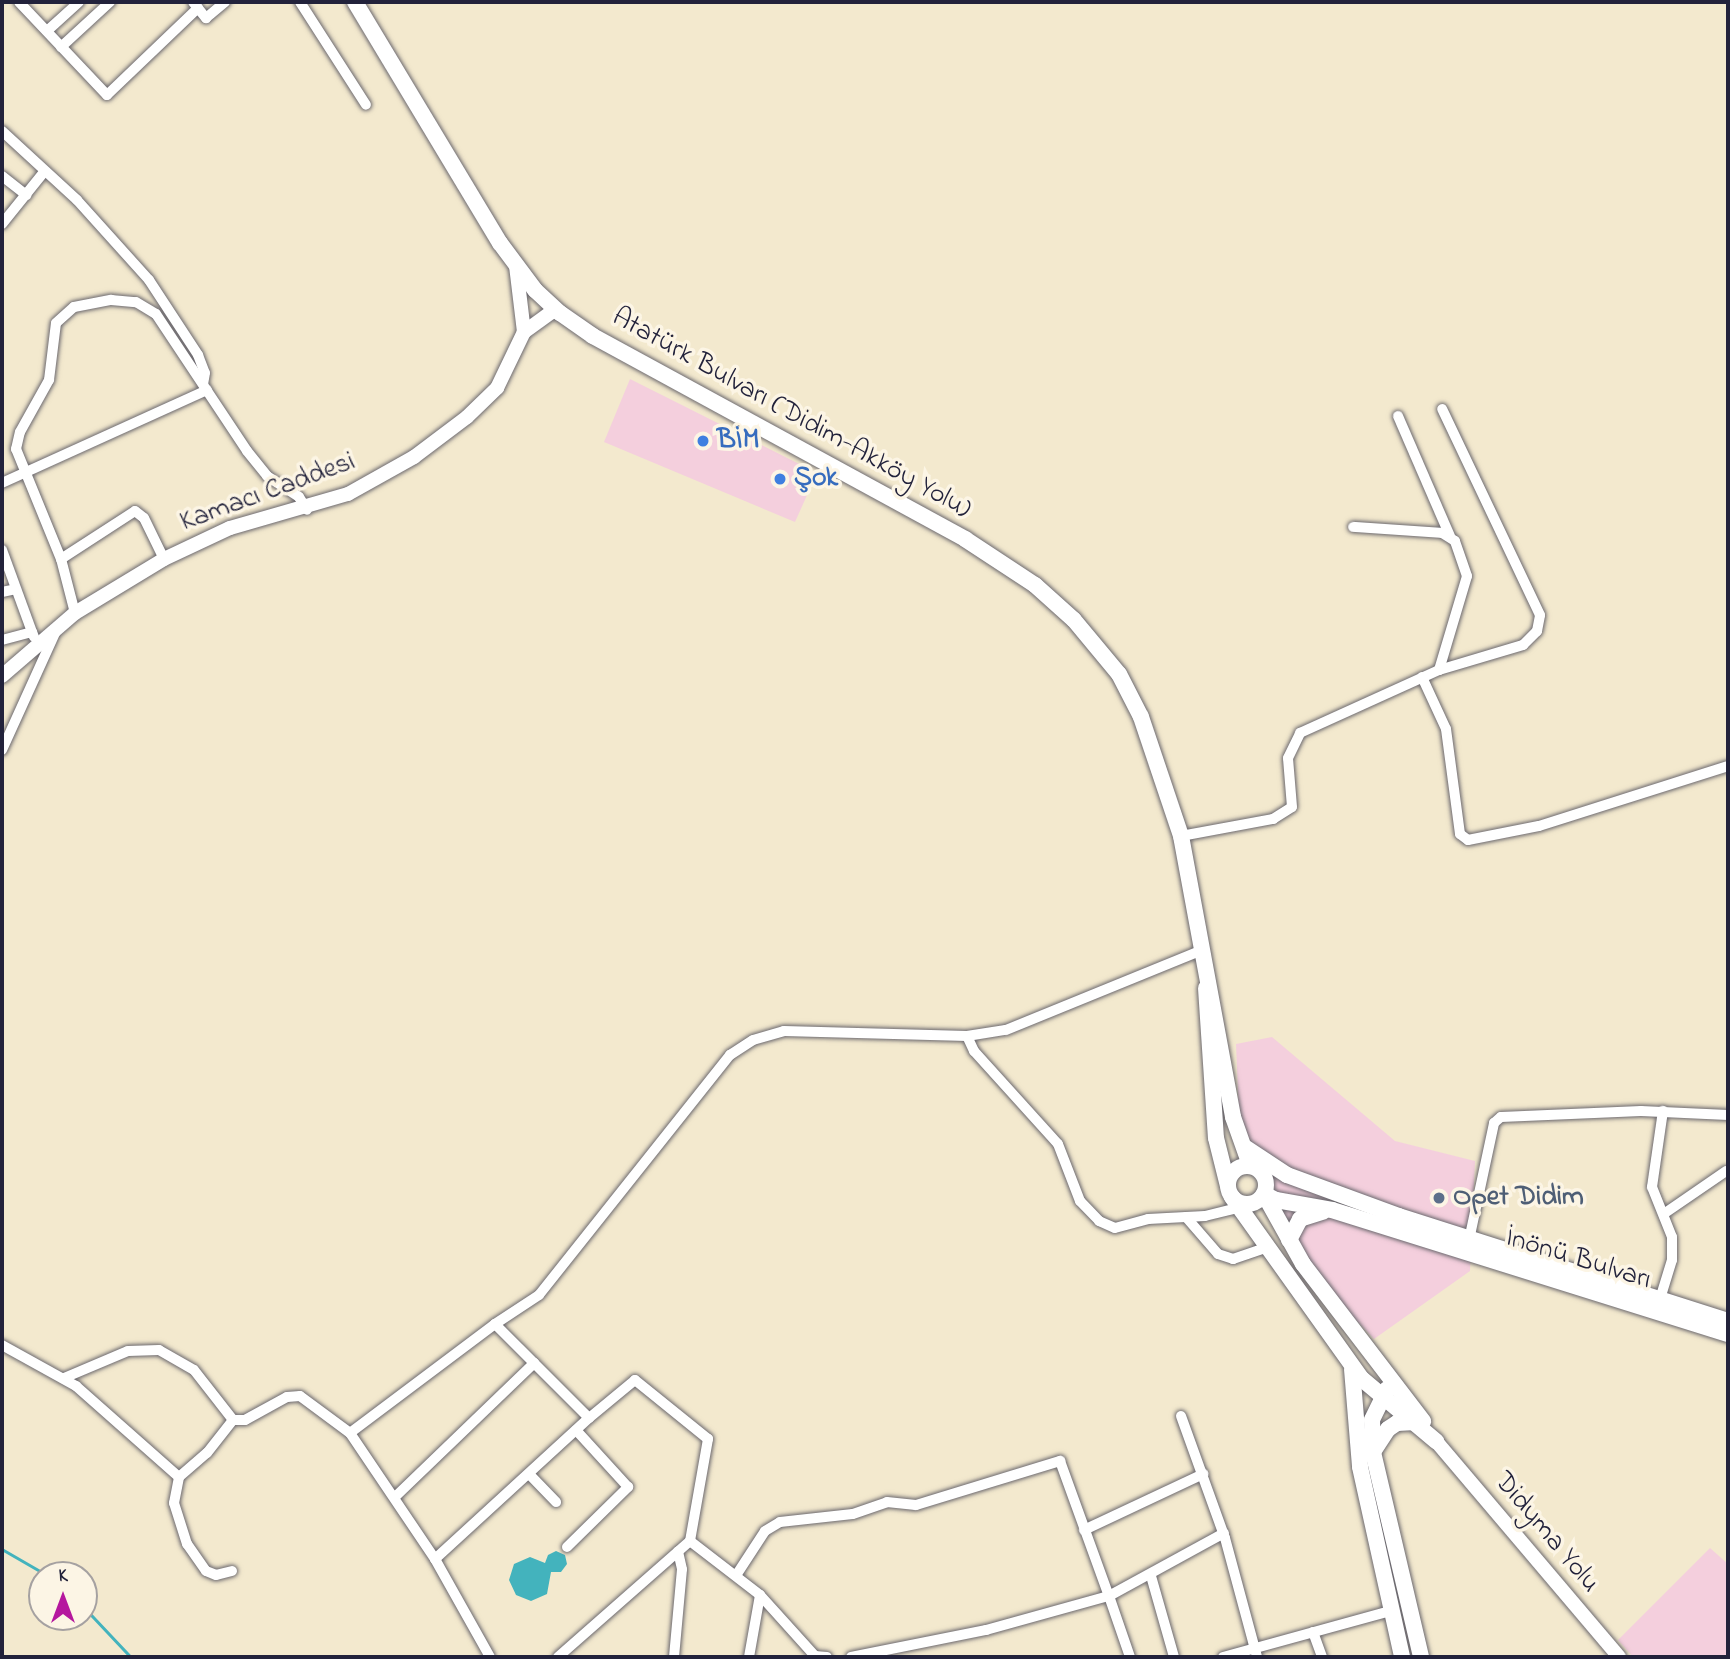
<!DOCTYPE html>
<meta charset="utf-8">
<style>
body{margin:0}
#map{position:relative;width:1730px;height:1659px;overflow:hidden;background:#f3e9ce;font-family:"Indie Flower",sans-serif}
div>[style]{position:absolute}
.built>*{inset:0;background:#f4cfdd}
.water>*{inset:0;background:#43b3bd}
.stream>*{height:2.5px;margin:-1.25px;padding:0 1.25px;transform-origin:1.25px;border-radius:1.25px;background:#43b3bd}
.roads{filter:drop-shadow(0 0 2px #6b686e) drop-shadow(0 0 2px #6b686e)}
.minor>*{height:10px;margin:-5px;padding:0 5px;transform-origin:5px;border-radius:5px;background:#fff}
.tertiary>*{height:14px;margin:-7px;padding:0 7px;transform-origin:7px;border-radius:7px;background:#fff}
.secondary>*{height:16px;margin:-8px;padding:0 8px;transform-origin:8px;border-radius:8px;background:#fff}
.secondary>.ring{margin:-8px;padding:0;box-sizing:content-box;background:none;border:16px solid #fff;border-radius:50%}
.dots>*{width:19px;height:19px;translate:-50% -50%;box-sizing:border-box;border:4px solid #fcf5e5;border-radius:50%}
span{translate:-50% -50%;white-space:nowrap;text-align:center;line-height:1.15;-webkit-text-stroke:7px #fcf5e5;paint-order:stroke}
.street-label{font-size:28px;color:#22223b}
.shop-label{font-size:28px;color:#366cbe;font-weight:700}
.left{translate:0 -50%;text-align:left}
.service-label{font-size:28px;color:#4e5e75;font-weight:700}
.frame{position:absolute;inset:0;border:4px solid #22223b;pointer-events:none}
.north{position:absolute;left:28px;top:1561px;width:70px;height:70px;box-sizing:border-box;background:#fcf5e5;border:2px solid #a5a1a1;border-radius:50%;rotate:0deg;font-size:19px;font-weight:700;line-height:28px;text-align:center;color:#22223b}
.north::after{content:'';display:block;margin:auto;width:24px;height:32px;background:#b5179e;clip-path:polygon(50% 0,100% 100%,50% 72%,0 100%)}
</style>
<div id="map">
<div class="built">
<i style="clip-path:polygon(630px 379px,817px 473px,795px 522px,604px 442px)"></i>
<i style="clip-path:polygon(1272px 1037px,1395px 1141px,1475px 1161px,1470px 1271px,1374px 1339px,1303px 1264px,1240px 1141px,1236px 1044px)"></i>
<i style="clip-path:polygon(1710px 1548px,1728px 1564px,1728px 1657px,1633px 1657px,1618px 1640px)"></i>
</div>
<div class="water">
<i style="clip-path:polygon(556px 1551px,565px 1555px,567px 1564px,561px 1572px,551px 1572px,547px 1594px,531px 1601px,516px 1595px,509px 1580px,514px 1564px,530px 1557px,545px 1563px,548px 1555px)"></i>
</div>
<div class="stream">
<i style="left:2px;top:1549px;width:52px;rotate:30deg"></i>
<i style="left:84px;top:1607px;width:69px;rotate:46.8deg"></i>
</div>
<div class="roads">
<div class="minor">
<i style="left:19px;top:2px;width:128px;rotate:46.6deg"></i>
<i style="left:107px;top:95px;width:126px;rotate:-43.7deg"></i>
<i style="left:193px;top:2px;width:21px;rotate:51deg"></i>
<i style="left:206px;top:18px;width:25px;rotate:-40deg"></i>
<i style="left:300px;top:2px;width:122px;rotate:57.3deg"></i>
<i style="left:47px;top:31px;width:43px;rotate:-42.2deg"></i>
<i style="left:61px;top:47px;width:67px;rotate:-42.6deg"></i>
<i style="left:2px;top:131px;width:102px;rotate:42.6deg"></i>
<i style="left:77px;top:200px;width:108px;rotate:48deg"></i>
<i style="left:149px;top:280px;width:90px;rotate:56.8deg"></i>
<i style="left:198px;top:355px;width:19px;rotate:69deg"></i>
<i style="left:205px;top:373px;width:11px;rotate:100deg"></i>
<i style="left:2px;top:176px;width:31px;rotate:38deg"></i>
<i style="left:2px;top:224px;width:67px;rotate:-51.1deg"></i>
<i style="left:1398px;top:416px;width:131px;rotate:66.6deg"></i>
<i style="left:2px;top:483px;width:225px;rotate:-24.4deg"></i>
<i style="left:2px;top:550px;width:87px;rotate:69.9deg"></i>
<i style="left:61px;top:559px;width:88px;rotate:-33deg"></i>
<i style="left:135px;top:511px;width:11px;rotate:38deg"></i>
<i style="left:144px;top:518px;width:46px;rotate:64deg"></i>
<i style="left:2px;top:592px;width:14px;rotate:-12deg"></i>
<i style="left:75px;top:613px;width:56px;rotate:-104.5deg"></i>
<i style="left:61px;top:559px;width:119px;rotate:-112.2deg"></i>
<i style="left:16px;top:449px;width:17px;rotate:-77deg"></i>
<i style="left:20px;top:432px;width:60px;rotate:-60.9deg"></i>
<i style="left:49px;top:380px;width:57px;rotate:-83deg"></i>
<i style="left:56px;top:323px;width:24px;rotate:-42deg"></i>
<i style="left:74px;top:307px;width:38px;rotate:-11deg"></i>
<i style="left:111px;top:300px;width:25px;rotate:5deg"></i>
<i style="left:136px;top:302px;width:23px;rotate:31deg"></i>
<i style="left:156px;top:314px;width:164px;rotate:56.4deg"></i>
<i style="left:247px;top:451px;width:32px;rotate:51deg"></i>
<i style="left:267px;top:476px;width:38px;rotate:33deg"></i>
<i style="left:299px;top:497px;width:15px;rotate:58deg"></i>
<i style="left:2px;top:640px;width:31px;rotate:-15deg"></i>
<i style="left:32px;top:632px;width:5px;rotate:68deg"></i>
<i style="left:1439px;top:670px;width:88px;rotate:-16.6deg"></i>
<i style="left:1523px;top:645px;width:20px;rotate:-45deg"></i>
<i style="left:1537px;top:631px;width:16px;rotate:-79deg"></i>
<i style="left:1540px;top:615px;width:228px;rotate:-115.4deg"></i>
<i style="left:1422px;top:677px;width:57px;rotate:65.2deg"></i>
<i style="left:1446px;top:729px;width:106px;rotate:82.4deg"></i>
<i style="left:1460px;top:834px;width:10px;rotate:37deg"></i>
<i style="left:1468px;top:840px;width:72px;rotate:-11.2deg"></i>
<i style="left:1539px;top:826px;width:198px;rotate:-17.6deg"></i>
<i style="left:2px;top:750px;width:128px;rotate:-65.6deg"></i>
<i style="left:1181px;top:836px;width:94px;rotate:-10.5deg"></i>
<i style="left:1273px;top:819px;width:22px;rotate:-32deg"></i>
<i style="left:1292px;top:807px;width:49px;rotate:-94.7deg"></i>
<i style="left:1288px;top:758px;width:28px;rotate:-64deg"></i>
<i style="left:1300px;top:733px;width:153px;rotate:-24.4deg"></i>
<i style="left:1439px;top:670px;width:98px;rotate:-73.4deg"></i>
<i style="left:1467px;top:576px;width:37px;rotate:-109deg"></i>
<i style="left:1455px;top:541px;width:15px;rotate:-148deg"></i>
<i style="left:1442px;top:533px;width:89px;rotate:-176.1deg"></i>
<i style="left:967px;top:1036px;width:17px;rotate:65deg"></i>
<i style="left:974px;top:1051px;width:125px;rotate:47.9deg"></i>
<i style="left:1058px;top:1144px;width:61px;rotate:68.9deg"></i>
<i style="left:1080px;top:1201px;width:28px;rotate:46deg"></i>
<i style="left:1099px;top:1221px;width:17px;rotate:24deg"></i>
<i style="left:1115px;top:1228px;width:34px;rotate:-15deg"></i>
<i style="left:1148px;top:1219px;width:57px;rotate:-3deg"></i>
<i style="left:1205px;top:1216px;width:34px;rotate:-14deg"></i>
<i style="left:1665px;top:1213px;width:74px;rotate:-34.5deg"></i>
<i style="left:1186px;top:1217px;width:49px;rotate:49.1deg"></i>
<i style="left:1218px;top:1254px;width:16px;rotate:18deg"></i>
<i style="left:1233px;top:1259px;width:34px;rotate:-19deg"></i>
<i style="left:1469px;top:1240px;width:120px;rotate:-77.9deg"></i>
<i style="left:1494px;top:1123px;width:9px;rotate:-41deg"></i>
<i style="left:1501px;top:1117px;width:140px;rotate:-2.5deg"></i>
<i style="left:1641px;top:1111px;width:87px;rotate:2.6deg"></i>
<i style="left:1660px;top:1299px;width:41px;rotate:-72.9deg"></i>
<i style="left:1672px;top:1260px;width:23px;rotate:-90deg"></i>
<i style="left:1672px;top:1237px;width:54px;rotate:-111.8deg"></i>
<i style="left:1652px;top:1187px;width:77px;rotate:-81.8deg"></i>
<i style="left:495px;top:1324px;width:181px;rotate:143.1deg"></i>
<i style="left:350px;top:1433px;width:152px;rotate:56deg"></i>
<i style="left:435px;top:1559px;width:209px;rotate:-42.5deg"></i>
<i style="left:589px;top:1418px;width:133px;rotate:-135deg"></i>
<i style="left:495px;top:1324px;width:53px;rotate:-33.4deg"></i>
<i style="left:539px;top:1295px;width:307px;rotate:-51.5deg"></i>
<i style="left:730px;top:1055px;width:27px;rotate:-33deg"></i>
<i style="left:753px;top:1040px;width:32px;rotate:-16deg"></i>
<i style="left:784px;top:1031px;width:183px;rotate:1.6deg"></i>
<i style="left:967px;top:1036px;width:39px;rotate:-9deg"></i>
<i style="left:1006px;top:1030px;width:212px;rotate:-22.2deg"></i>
<i style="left:2px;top:1345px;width:85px;rotate:29deg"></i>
<i style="left:76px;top:1386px;width:137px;rotate:41.5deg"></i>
<i style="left:64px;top:1378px;width:69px;rotate:-22.9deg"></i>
<i style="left:128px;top:1351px;width:31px;rotate:-2deg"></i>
<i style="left:159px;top:1350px;width:40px;rotate:29.7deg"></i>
<i style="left:194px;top:1370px;width:63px;rotate:52deg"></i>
<i style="left:233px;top:1420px;width:12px"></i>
<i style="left:245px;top:1420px;width:48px;rotate:-28.7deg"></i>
<i style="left:287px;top:1397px;width:13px;rotate:-4deg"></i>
<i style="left:300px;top:1396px;width:62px;rotate:36.5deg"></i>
<i style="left:1181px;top:1416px;width:130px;rotate:70.2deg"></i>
<i style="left:1225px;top:1538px;width:123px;rotate:74.9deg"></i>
<i style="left:529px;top:1474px;width:39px;rotate:46deg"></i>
<i style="left:396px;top:1496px;width:192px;rotate:-43.9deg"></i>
<i style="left:1084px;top:1530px;width:132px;rotate:-25.2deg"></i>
<i style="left:690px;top:1541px;width:88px;rotate:37.6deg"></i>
<i style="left:760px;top:1595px;width:82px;rotate:48deg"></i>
<i style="left:815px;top:1656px;width:12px;rotate:5deg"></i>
<i style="left:567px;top:1547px;width:86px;rotate:-44.5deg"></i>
<i style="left:628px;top:1487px;width:77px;rotate:-132.4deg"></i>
<i style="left:435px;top:1559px;width:112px;rotate:60.7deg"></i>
<i style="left:232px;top:1571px;width:16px;rotate:166deg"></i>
<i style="left:216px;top:1575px;width:11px;rotate:-158deg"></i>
<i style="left:206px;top:1571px;width:33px;rotate:-125deg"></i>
<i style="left:187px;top:1544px;width:43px;rotate:-107.6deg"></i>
<i style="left:174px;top:1503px;width:26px;rotate:-79deg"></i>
<i style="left:179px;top:1477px;width:37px;rotate:-41deg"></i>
<i style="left:207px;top:1453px;width:42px;rotate:-51.8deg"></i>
<i style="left:737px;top:1574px;width:51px;rotate:-56.9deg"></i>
<i style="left:765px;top:1531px;width:17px;rotate:-31deg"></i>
<i style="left:780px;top:1522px;width:73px;rotate:-6.3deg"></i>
<i style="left:853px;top:1514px;width:36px;rotate:-19deg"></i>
<i style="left:887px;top:1502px;width:29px;rotate:6deg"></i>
<i style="left:916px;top:1505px;width:151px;rotate:-17deg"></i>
<i style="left:1060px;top:1461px;width:144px;rotate:70.1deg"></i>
<i style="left:1109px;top:1596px;width:131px;rotate:-28.7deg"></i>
<i style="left:1151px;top:1576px;width:84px;rotate:74.1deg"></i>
<i style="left:1313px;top:1632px;width:27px;rotate:70deg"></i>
<i style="left:558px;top:1657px;width:176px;rotate:-41.3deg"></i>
<i style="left:690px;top:1541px;width:104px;rotate:-80deg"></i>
<i style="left:708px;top:1439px;width:94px;rotate:-141.1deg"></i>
<i style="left:635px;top:1380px;width:60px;rotate:140.4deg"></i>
<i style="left:674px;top:1657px;width:88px;rotate:-84.8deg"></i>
<i style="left:682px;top:1569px;width:18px;rotate:-103deg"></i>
<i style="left:749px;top:1657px;width:63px;rotate:-79.9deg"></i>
<i style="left:851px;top:1657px;width:138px;rotate:-11.3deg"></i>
<i style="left:986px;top:1630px;width:128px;rotate:-15.5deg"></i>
<i style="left:1109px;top:1596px;width:65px;rotate:71deg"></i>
<i style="left:1223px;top:1657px;width:173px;rotate:-15.4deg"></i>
</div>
<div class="tertiary">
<i style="left:524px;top:332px;width:39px;rotate:-36deg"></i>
<i style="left:2px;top:676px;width:96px;rotate:-40.8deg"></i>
<i style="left:75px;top:613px;width:104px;rotate:-31.2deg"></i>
<i style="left:164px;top:559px;width:73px;rotate:-25.2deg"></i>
<i style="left:230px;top:528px;width:123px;rotate:-16.1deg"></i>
<i style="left:348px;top:494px;width:76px;rotate:-29.3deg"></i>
<i style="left:414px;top:457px;width:66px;rotate:-37deg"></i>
<i style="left:467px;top:417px;width:42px;rotate:-44deg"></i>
<i style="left:497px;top:388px;width:62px;rotate:-64.3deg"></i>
<i style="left:524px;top:332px;width:66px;rotate:-96.9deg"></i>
<i style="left:1436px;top:1441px;width:283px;rotate:49.7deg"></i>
</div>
<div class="secondary">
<i style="left:355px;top:2px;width:281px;rotate:59deg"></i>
<i style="left:500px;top:243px;width:59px;rotate:53.3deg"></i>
<i style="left:535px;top:290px;width:34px;rotate:43deg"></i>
<i style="left:560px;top:313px;width:40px;rotate:34.9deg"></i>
<i style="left:593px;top:336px;width:424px;rotate:28.6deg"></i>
<i style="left:965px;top:539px;width:84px;rotate:33.3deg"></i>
<i style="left:1035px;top:585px;width:52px;rotate:41.9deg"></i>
<i style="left:1074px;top:620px;width:70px;rotate:50.2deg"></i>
<i style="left:1119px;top:674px;width:48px;rotate:62.9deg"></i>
<i style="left:1141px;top:717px;width:126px;rotate:71.4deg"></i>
<i style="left:1181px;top:836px;width:286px;rotate:79.5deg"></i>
<i style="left:1233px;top:1117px;width:51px;rotate:70.5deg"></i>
<i style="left:1206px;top:988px;width:150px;rotate:86.2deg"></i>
<i style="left:1216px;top:1138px;width:49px;rotate:76deg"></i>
<i style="left:1246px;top:1148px;width:49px;rotate:33.4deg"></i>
<i style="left:1287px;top:1175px;width:119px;rotate:20.1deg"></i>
<i style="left:1399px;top:1216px;width:345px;rotate:17.7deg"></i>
<i class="ring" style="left:1228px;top:1166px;width:22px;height:22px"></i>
<i style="left:1264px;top:1194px;width:13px;rotate:27deg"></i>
<i style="left:1276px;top:1200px;width:57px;rotate:10.1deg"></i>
<i style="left:1332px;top:1210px;width:415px;rotate:17.4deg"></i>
<i style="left:1264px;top:1194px;width:80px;rotate:60.9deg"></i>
<i style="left:1303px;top:1264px;width:198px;rotate:52.6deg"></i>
<i style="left:1232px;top:1197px;width:224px;rotate:54.5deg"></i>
<i style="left:1362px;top:1379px;width:97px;rotate:40deg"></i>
<i style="left:1289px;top:1240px;width:24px;rotate:-62deg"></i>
<i style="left:1300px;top:1219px;width:25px;rotate:-18deg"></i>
<i style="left:1352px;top:1369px;width:98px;rotate:85.3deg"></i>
<i style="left:1360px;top:1467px;width:195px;rotate:77.5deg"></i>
<i style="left:1387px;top:1389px;width:34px;rotate:116deg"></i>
<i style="left:1372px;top:1420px;width:32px;rotate:88deg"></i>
<i style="left:1373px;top:1452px;width:211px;rotate:76.8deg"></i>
<i style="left:1373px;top:1452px;width:27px;rotate:-57deg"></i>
<i style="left:1388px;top:1429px;width:11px;rotate:-34deg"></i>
<i style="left:1397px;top:1423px;width:19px;rotate:-3deg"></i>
</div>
</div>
<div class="dots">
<i style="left:703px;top:441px;background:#3f7fe0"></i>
<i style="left:780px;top:479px;background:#3f7fe0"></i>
<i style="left:1439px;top:1198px;background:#5c6f8a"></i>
</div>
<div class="street-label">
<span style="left:791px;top:414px;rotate:29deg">Atatürk Bulvarı (Didim-Akköy Yolu)</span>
<span style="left:268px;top:493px;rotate:-20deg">Kamacı Caddesi</span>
<span style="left:1578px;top:1260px;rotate:17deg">İnönü Bulvarı</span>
<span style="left:1546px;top:1533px;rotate:50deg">Didyma Yolu</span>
</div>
<div class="shop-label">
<span class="left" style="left:717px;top:441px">BİM</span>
<span class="left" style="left:794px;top:479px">Şok</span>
</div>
<div class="service-label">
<span class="left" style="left:1453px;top:1198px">Opet Didim</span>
</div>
<div class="frame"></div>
<div class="north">K</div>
</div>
